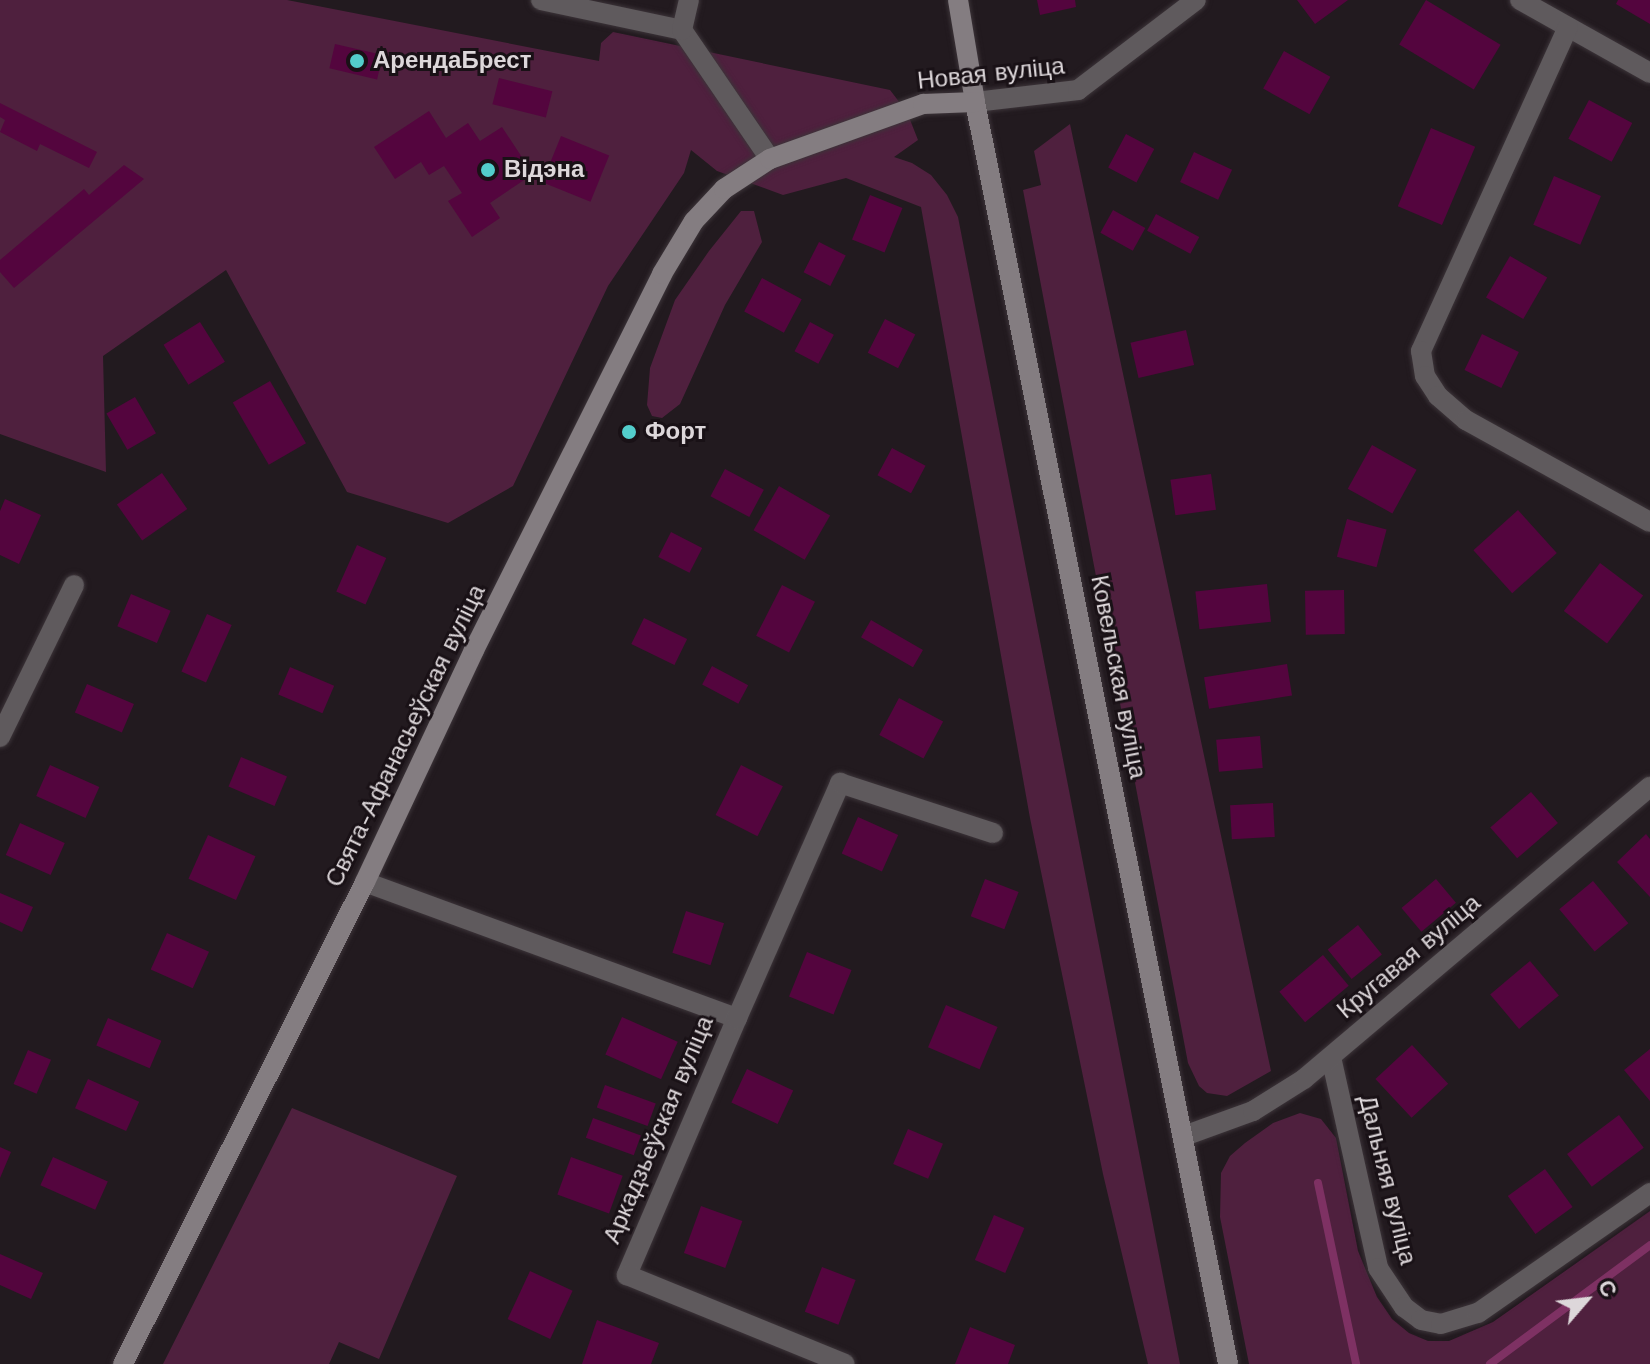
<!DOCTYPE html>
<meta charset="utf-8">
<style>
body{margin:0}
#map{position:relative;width:1650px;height:1364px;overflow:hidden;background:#221a1f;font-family:"Work Sans",sans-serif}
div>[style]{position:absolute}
.green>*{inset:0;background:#4f203e}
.stream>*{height:8px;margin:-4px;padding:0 4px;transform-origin:4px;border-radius:4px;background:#7e3163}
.building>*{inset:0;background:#54053e;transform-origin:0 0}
.roads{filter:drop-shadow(0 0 2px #3c3439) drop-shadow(0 0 2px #3c3439)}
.street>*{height:20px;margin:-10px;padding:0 10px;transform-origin:10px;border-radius:10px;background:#5f5a5d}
.secondary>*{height:20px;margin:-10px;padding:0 10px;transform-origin:10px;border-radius:10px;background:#847d81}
.dots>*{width:22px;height:22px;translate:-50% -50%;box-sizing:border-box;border:4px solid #191116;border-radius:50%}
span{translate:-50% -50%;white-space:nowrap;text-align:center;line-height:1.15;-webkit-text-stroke:6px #191116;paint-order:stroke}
.poi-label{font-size:24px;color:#ddd7da;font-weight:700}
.left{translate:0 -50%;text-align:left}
.street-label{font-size:24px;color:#ddd7da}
.north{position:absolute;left:1546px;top:1260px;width:80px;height:80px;-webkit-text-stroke:6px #191116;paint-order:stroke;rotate:62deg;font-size:22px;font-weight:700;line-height:32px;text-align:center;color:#ddd7da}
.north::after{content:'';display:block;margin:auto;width:28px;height:36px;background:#ddd7da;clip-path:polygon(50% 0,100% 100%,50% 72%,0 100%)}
</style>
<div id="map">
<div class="green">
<i style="clip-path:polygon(0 0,287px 0,599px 61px,601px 43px,613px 32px,890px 90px,907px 112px,918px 140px,894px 157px,912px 163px,931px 175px,947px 195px,958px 217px,1180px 1364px,1148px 1364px,1103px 1174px,1030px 818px,921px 207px,846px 178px,783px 195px,717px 171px,691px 150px,684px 173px,608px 286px,513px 486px,448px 523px,347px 492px,226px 270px,103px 356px,106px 472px,0 434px)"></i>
<i style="clip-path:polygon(1070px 124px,1271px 1071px,1227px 1096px,1207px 1093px,1199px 1086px,1188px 1063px,1023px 190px,1041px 185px,1034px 151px)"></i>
<i style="clip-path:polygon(741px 211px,754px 211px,762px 242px,725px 305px,680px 404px,662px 418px,652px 416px,647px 405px,650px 368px,675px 300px,709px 251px)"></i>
<i style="clip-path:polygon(292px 1108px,457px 1176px,379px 1359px,339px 1342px,329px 1364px,163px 1364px)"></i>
<i style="clip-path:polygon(1300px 1113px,1321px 1119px,1336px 1138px,1358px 1251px,1377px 1297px,1392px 1319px,1409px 1333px,1428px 1341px,1449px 1341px,1493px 1322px,1650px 1211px,1650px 1364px,1249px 1364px,1220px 1217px,1221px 1173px,1230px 1156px,1245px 1143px,1273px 1123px)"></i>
</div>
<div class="stream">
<i style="left:1318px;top:1183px;width:185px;rotate:78.1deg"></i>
<i style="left:1490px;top:1364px;width:199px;rotate:-36.6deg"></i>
</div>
<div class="building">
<i style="clip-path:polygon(1037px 0,1075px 0,1076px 7px,1040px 15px)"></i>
<i style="clip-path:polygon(1297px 0,1348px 0,1315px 24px)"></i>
<i style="left:1426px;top:0;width:87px;height:52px;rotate:31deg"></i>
<i style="clip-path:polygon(1618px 0,1650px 0,1650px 24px,1616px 4px)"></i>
<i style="left:335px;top:44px;width:49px;height:25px;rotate:13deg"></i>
<i style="left:1284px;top:51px;width:53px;height:43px;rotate:29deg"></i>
<i style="left:499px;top:78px;width:55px;height:27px;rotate:14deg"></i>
<i style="left:1589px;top:100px;width:49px;height:44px;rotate:28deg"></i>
<i style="clip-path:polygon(0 103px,97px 152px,89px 168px,40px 144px,37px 151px,0 132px,5px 120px,0 117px)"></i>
<i style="clip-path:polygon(429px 111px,446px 138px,468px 123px,480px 141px,502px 127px,533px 174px,490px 203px,500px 218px,472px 237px,448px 201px,462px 193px,444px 166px,429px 175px,421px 162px,395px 179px,374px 147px)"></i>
<i style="left:1431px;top:128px;width:48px;height:85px;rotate:23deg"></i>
<i style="left:1126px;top:134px;width:32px;height:38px;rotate:28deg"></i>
<i style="left:561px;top:136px;width:52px;height:50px;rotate:22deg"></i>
<i style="left:1194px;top:152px;width:42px;height:33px;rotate:25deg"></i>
<i style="clip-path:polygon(124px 165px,144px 179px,14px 288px,0 272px,0 260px,84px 189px,89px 195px)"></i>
<i style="left:1554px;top:176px;width:51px;height:53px;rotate:23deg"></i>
<i style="left:870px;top:195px;width:35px;height:48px;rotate:22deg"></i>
<i style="left:1113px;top:210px;width:37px;height:26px;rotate:29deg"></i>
<i style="left:1156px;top:214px;width:49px;height:19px;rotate:28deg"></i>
<i style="left:819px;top:242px;width:30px;height:34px;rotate:27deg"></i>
<i style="left:1510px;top:256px;width:43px;height:48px;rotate:30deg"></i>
<i style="left:762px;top:278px;width:45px;height:38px;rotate:28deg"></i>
<i style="left:885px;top:319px;width:34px;height:38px;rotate:27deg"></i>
<i style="left:200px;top:322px;width:47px;height:43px;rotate:58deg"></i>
<i style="left:810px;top:322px;width:27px;height:33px;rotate:28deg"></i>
<i style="left:1186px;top:330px;width:36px;height:57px;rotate:77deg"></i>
<i style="left:1482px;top:334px;width:41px;height:40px;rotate:26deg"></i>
<i style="left:270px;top:381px;width:72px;height:43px;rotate:60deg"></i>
<i style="left:135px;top:397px;width:42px;height:33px;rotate:60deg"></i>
<i style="left:1372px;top:445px;width:51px;height:50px;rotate:29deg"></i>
<i style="left:892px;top:448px;width:38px;height:31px;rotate:28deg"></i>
<i style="left:725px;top:469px;width:44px;height:31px;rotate:28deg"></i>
<i style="left:162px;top:473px;width:44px;height:55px;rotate:55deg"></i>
<i style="left:1211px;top:474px;width:36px;height:41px;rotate:82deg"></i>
<i style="left:779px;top:486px;width:59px;height:51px;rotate:30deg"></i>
<i style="clip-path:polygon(5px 499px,41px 515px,19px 564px,0 555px,0 511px)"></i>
<i style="left:1518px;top:510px;width:58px;height:60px;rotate:48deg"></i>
<i style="left:1347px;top:519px;width:41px;height:39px;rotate:15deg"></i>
<i style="left:671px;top:532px;width:35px;height:28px;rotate:27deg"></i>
<i style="left:357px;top:545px;width:32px;height:51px;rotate:24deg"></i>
<i style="left:1600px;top:563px;width:54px;height:60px;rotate:37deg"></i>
<i style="left:1267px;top:584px;width:38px;height:72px;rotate:84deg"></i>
<i style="left:782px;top:585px;width:37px;height:57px;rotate:27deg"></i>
<i style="left:1344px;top:590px;width:44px;height:39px;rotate:89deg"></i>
<i style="left:131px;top:594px;width:43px;height:35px;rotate:23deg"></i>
<i style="left:207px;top:614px;width:27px;height:63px;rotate:24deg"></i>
<i style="left:644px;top:618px;width:48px;height:29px;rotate:26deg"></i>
<i style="left:871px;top:620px;width:60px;height:20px;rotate:30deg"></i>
<i style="left:1287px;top:664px;width:32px;height:84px;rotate:81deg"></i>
<i style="left:712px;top:666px;width:41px;height:21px;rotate:28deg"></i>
<i style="left:290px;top:667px;width:48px;height:30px;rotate:23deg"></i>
<i style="left:87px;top:684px;width:51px;height:31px;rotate:23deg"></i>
<i style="left:899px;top:698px;width:50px;height:42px;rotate:28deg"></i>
<i style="left:1260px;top:736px;width:32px;height:44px;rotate:85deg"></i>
<i style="left:241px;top:757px;width:50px;height:32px;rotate:23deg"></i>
<i style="left:50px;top:765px;width:54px;height:34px;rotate:24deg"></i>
<i style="left:741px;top:765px;width:47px;height:56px;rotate:27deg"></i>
<i style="left:1531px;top:792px;width:41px;height:54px;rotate:49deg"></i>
<i style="left:1273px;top:803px;width:34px;height:43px;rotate:87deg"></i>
<i style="left:858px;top:817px;width:44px;height:40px;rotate:24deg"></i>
<i style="left:20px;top:823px;width:49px;height:35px;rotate:24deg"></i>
<i style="clip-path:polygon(1646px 834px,1650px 839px,1650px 897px,1617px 862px)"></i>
<i style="left:208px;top:835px;width:52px;height:48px;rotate:24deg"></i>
<i style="left:985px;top:879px;width:36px;height:40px;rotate:21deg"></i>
<i style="left:1436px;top:879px;width:31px;height:45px;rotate:50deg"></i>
<i style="left:1593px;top:881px;width:55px;height:44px;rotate:50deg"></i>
<i style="clip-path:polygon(0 893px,33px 907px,22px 932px,0 922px)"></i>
<i style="left:686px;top:911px;width:40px;height:44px;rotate:18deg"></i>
<i style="left:1358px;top:925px;width:38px;height:39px;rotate:51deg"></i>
<i style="left:167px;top:933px;width:46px;height:40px;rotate:24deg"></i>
<i style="left:807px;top:952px;width:48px;height:48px;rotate:22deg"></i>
<i style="left:1323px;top:955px;width:40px;height:57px;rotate:50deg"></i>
<i style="left:1530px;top:961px;width:45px;height:52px;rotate:50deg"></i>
<i style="left:946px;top:1005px;width:56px;height:46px;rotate:23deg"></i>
<i style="left:622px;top:1017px;width:61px;height:41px;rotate:24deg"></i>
<i style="left:108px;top:1018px;width:58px;height:30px;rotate:23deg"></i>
<i style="left:1412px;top:1045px;width:53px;height:50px;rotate:47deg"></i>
<i style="clip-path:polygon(1650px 1049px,1650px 1101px,1624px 1070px)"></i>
<i style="left:28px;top:1050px;width:25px;height:37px;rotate:23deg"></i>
<i style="left:747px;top:1069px;width:51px;height:37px;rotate:25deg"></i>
<i style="left:88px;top:1079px;width:56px;height:32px;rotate:24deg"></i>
<i style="left:605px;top:1085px;width:54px;height:24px;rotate:20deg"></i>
<i style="left:1619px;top:1115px;width:41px;height:65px;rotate:53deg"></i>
<i style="left:593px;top:1118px;width:51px;height:21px;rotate:20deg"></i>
<i style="left:908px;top:1129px;width:38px;height:38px;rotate:23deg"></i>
<i style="clip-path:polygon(0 1147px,11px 1152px,0 1178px)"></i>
<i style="left:53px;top:1157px;width:60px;height:31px;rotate:24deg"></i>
<i style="left:571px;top:1157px;width:55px;height:40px;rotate:20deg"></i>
<i style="left:1545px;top:1169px;width:47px;height:46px;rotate:54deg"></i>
<i style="left:701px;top:1206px;width:44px;height:50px;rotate:20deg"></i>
<i style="left:994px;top:1215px;width:33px;height:49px;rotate:23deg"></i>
<i style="clip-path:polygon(0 1254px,43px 1273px,31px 1299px,0 1285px)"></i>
<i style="left:822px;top:1267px;width:36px;height:48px;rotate:21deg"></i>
<i style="left:530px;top:1271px;width:47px;height:53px;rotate:25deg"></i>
<i style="clip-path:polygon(597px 1320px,659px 1343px,651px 1364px,582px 1364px)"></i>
<i style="clip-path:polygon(970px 1327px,1015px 1345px,1008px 1364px,955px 1364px)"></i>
</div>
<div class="roads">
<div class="street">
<i style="left:541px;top:0;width:144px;rotate:12deg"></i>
<i style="left:682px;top:30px;width:156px;rotate:55.7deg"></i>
<i style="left:1520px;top:0;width:149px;rotate:29.3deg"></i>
<i style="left:1568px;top:27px;width:356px;rotate:114.4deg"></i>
<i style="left:1421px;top:351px;width:25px;rotate:81deg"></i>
<i style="left:1425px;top:376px;width:24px;rotate:57deg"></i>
<i style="left:1438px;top:396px;width:37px;rotate:41deg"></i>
<i style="left:1466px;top:420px;width:210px;rotate:29deg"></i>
<i style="left:682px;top:30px;width:31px;rotate:-77deg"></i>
<i style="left:975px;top:102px;width:104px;rotate:-6.6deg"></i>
<i style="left:1078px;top:90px;width:148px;rotate:-37.3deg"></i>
<i style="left:0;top:737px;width:169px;rotate:-64deg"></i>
<i style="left:365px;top:882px;width:396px;rotate:20.1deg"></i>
<i style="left:737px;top:1018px;width:280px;rotate:113.2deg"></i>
<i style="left:627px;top:1275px;width:235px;rotate:22.2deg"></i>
<i style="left:737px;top:1018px;width:257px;rotate:-66.3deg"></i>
<i style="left:840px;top:783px;width:161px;rotate:18.1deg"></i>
<i style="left:1331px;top:1057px;width:216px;rotate:77.4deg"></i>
<i style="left:1378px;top:1268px;width:47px;rotate:56.3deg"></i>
<i style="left:1404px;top:1307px;width:21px;rotate:37deg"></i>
<i style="left:1421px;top:1320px;width:20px;rotate:11deg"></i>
<i style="left:1441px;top:1324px;width:39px;rotate:-17deg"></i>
<i style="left:1478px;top:1313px;width:210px;rotate:-34.9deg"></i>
<i style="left:1184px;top:1136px;width:73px;rotate:-19.9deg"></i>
<i style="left:1253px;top:1111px;width:60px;rotate:-32.1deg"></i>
<i style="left:1304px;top:1079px;width:453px;rotate:-40.2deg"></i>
</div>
<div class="secondary">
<i style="left:958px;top:0;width:103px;rotate:80.5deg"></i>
<i style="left:975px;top:102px;width:1287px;rotate:78.66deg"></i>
<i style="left:123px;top:1364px;width:539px;rotate:-63.34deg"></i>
<i style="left:365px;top:882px;width:256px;rotate:-64.8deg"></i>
<i style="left:474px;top:650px;width:420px;rotate:-63.4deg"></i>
<i style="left:662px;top:274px;width:62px;rotate:-58.9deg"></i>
<i style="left:694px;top:221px;width:44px;rotate:-46.8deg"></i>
<i style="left:724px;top:189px;width:55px;rotate:-33.1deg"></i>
<i style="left:770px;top:159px;width:163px;rotate:-19.8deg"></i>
<i style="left:923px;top:104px;width:52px;rotate:-2.2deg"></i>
</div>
</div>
<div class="dots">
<i style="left:357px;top:61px;background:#53cdcb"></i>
<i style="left:488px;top:170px;background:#53cdcb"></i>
<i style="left:629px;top:432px;background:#53cdcb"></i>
</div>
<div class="poi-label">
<span class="left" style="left:373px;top:61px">АрендаБрест</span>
<span class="left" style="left:504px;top:170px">Відэна</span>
<span class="left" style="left:645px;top:432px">Форт</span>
</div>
<div class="street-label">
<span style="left:991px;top:74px;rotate:-6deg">Новая вуліца</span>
<span style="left:1118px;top:677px;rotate:79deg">Ковельская вуліца</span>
<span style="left:406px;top:736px;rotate:-64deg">Свята-Афанасьеўская вуліца</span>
<span style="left:1409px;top:957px;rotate:-40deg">Кругавая вуліца</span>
<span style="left:659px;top:1130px;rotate:-67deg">Аркадзьеўская вуліца</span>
<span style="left:1387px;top:1180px;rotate:76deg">Дальняя вуліца</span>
</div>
<div class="north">С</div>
</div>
